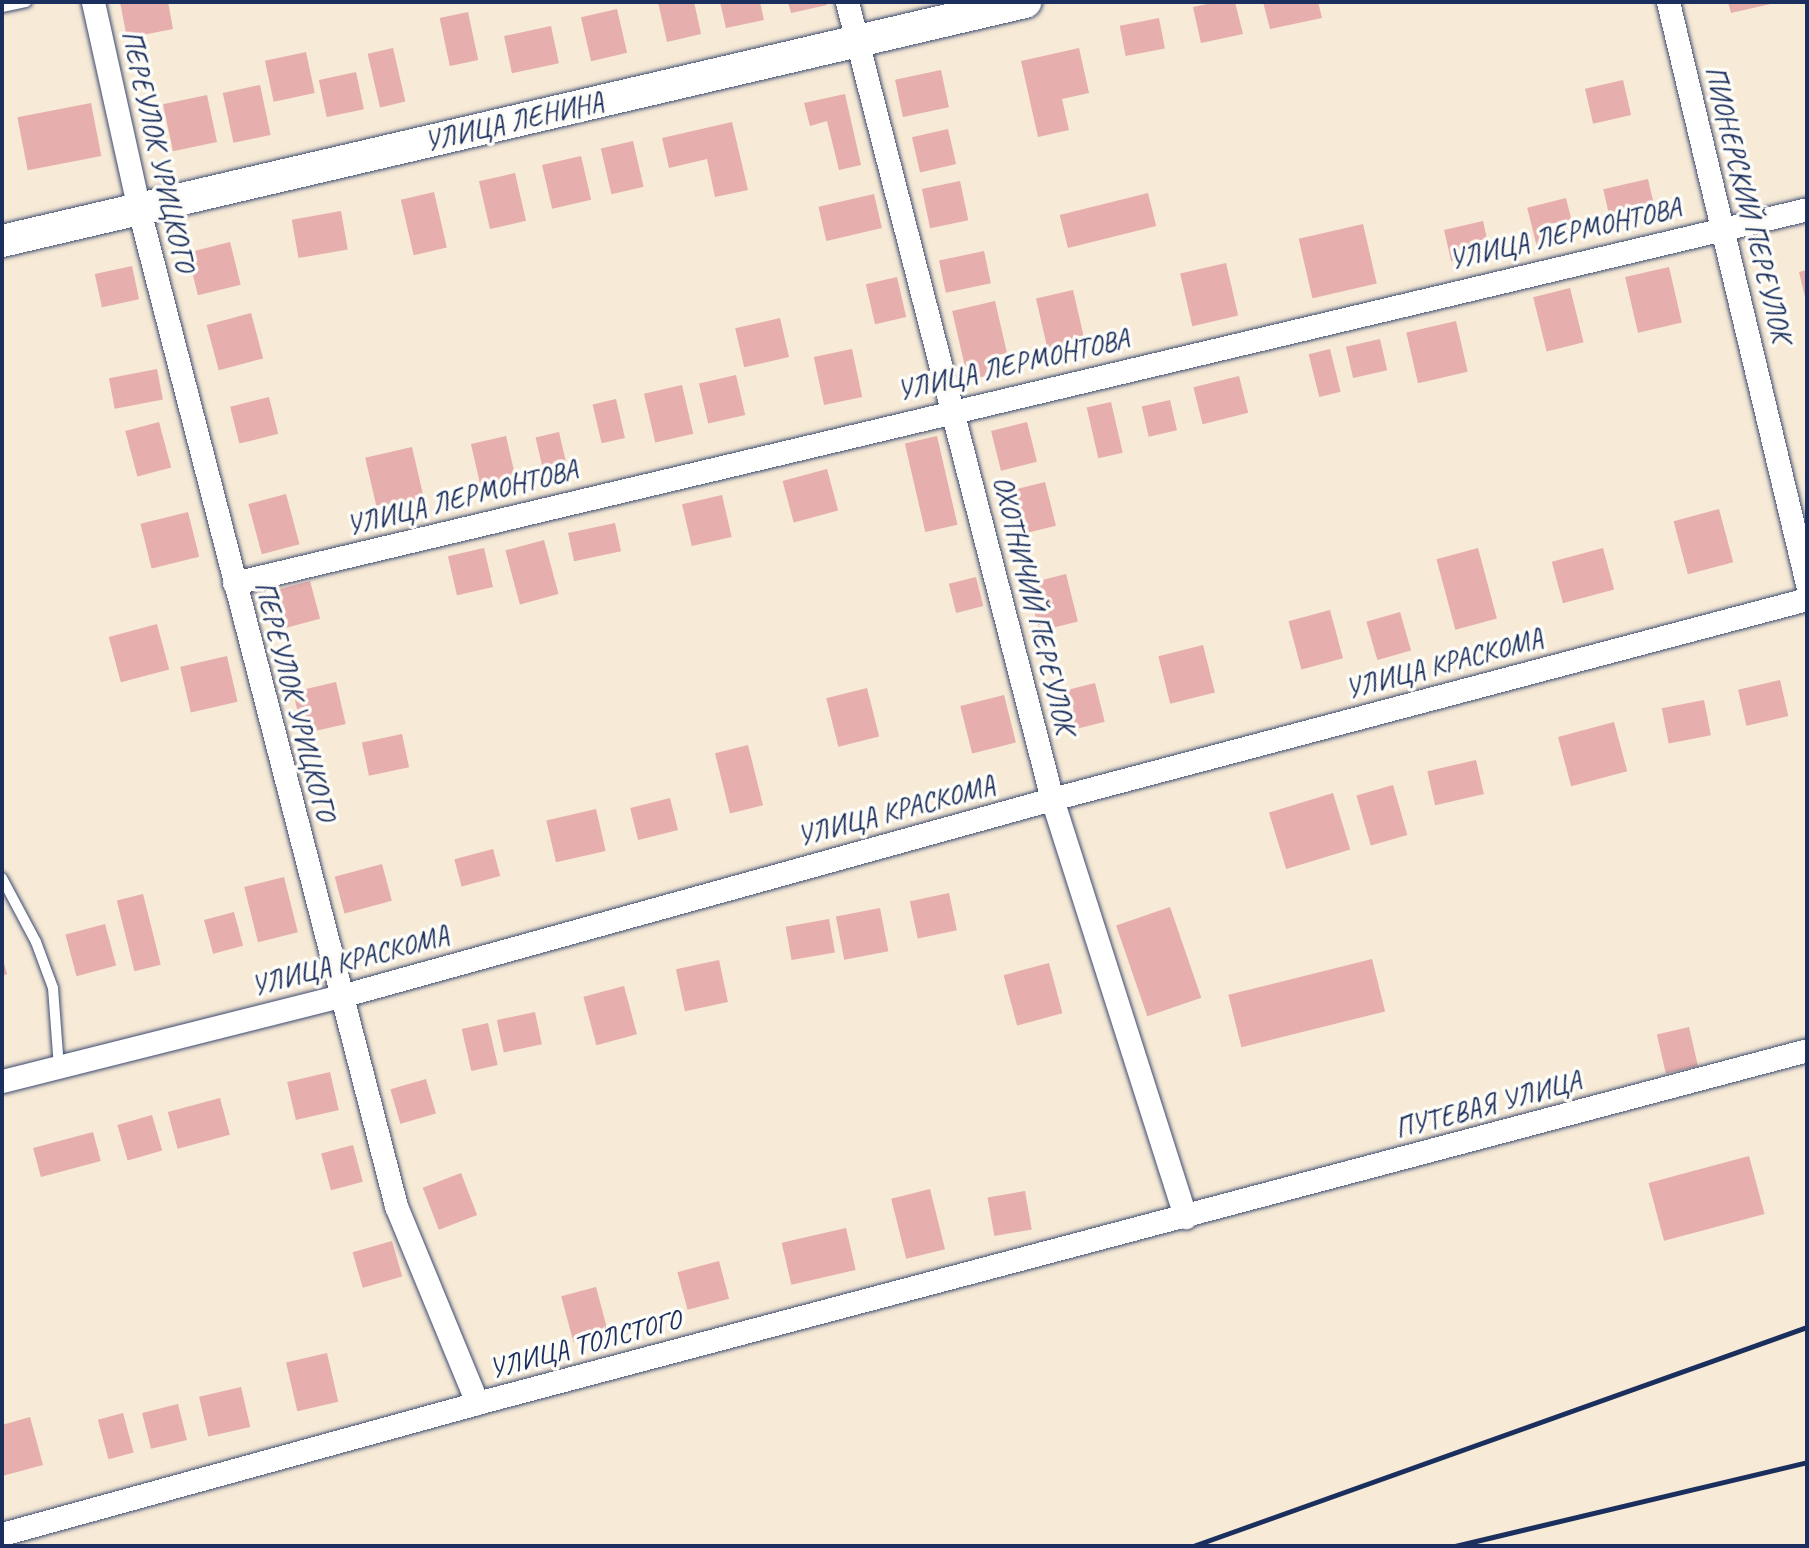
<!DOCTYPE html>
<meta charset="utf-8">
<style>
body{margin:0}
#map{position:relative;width:1809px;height:1548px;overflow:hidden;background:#f7ead6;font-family:Caveat,sans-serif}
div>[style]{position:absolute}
.building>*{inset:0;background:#e6aeac;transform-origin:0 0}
.roads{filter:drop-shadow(0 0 2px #3c4b70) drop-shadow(0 0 2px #3c4b70)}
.lane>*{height:10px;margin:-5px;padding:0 5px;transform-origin:5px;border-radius:5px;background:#fff}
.street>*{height:23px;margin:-11.5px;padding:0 11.5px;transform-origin:11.5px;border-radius:11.5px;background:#fff}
.secondary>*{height:32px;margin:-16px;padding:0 16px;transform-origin:16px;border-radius:16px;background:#fff}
.rail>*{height:5px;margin:-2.5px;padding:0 2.5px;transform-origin:2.5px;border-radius:2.5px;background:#1b2f5e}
span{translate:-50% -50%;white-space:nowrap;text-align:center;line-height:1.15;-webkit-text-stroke:7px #fdfcf7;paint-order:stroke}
.street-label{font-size:28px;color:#1b2f5e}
.frame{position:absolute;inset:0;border:4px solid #1b2f5e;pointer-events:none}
</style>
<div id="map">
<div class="building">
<i style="clip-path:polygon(120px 2px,168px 2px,173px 29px,127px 38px)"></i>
<i style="clip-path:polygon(658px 2px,694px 2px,701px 34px,667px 42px)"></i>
<i style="clip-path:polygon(720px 2px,760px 2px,764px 20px,726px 28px)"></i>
<i style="clip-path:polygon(788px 2px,826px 2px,827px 5px,791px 13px)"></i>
<i style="clip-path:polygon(1217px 2px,1235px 2px,1243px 34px,1201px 43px,1193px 7px)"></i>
<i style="clip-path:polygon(1263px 2px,1318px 2px,1322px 18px,1270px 29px)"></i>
<i style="clip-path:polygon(1728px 2px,1775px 2px,1775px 3px,1731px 13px)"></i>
<i style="left:617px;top:9px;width:45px;height:37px;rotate:77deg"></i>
<i style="left:468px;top:12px;width:49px;height:29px;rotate:78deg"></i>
<i style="left:1159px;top:18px;width:31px;height:40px;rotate:79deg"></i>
<i style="left:551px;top:26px;width:38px;height:48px;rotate:78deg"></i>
<i style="left:393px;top:48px;width:55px;height:26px;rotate:77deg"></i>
<i style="clip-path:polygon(1079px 48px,1089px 93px,1062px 99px,1069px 130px,1038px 137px,1021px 61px)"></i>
<i style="left:306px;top:52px;width:42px;height:42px;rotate:78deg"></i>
<i style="left:941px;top:70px;width:38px;height:47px;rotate:78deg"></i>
<i style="left:356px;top:72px;width:38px;height:38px;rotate:78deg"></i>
<i style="left:1623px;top:80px;width:36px;height:39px;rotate:77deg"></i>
<i style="left:260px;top:85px;width:51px;height:38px;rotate:78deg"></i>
<i style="clip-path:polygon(845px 94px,861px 165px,839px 170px,827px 121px,810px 126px,804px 103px)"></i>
<i style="left:207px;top:95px;width:48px;height:45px;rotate:78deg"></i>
<i style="left:91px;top:103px;width:54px;height:75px;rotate:79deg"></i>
<i style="clip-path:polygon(732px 122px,748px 190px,715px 197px,707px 159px,669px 168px,662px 138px)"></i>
<i style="left:948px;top:129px;width:36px;height:37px;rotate:77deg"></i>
<i style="left:633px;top:141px;width:47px;height:33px;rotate:77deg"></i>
<i style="left:581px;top:156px;width:45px;height:40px;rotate:77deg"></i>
<i style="left:515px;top:173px;width:49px;height:37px;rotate:77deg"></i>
<i style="left:1648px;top:179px;width:40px;height:46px;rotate:77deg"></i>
<i style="left:960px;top:181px;width:40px;height:39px;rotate:78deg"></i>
<i style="left:434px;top:192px;width:57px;height:34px;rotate:77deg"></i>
<i style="left:1148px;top:193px;width:34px;height:91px;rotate:76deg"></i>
<i style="left:874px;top:194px;width:35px;height:57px;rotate:77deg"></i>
<i style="left:1566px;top:198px;width:41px;height:40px;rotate:76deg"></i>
<i style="left:341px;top:211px;width:39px;height:50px;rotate:80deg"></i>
<i style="left:1483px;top:221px;width:32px;height:40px;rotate:77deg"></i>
<i style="left:1363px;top:224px;width:61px;height:66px;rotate:77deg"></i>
<i style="left:230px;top:242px;width:44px;height:44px;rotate:76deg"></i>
<i style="left:984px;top:251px;width:33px;height:46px;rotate:78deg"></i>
<i style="left:1226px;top:263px;width:54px;height:47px;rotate:77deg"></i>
<i style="left:132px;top:266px;width:34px;height:38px;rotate:78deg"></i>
<i style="left:1669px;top:267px;width:57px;height:45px;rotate:77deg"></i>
<i style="clip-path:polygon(1807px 270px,1807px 301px,1806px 301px,1799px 272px)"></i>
<i style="left:897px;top:277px;width:41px;height:32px;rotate:77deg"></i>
<i style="left:1570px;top:288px;width:56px;height:38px;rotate:76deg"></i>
<i style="left:1073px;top:290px;width:61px;height:38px;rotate:77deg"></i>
<i style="left:995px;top:301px;width:71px;height:44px;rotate:77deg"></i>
<i style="left:251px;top:313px;width:47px;height:46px;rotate:75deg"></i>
<i style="left:780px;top:318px;width:40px;height:46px;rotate:77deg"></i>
<i style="left:1456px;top:321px;width:52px;height:51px;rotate:77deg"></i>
<i style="left:1380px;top:339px;width:32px;height:35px;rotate:77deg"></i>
<i style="left:852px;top:349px;width:49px;height:39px;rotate:78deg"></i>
<i style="left:1330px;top:349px;width:44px;height:22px;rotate:76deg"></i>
<i style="left:157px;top:369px;width:31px;height:49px;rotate:79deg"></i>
<i style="left:736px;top:375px;width:41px;height:38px;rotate:77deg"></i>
<i style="left:1239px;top:376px;width:38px;height:47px;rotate:76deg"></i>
<i style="left:682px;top:385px;width:50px;height:39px;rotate:77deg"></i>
<i style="left:269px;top:397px;width:38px;height:40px;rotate:76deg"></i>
<i style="left:616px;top:399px;width:40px;height:24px;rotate:77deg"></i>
<i style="left:1170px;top:400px;width:31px;height:29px;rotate:77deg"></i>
<i style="left:1111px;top:402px;width:52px;height:25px;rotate:77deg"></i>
<i style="left:159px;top:422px;width:47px;height:35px;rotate:75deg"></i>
<i style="left:1027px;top:422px;width:41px;height:37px;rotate:76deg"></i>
<i style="left:559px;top:432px;width:41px;height:24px;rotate:77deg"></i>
<i style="left:506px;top:436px;width:48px;height:36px;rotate:77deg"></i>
<i style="left:937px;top:436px;width:91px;height:33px;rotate:77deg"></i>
<i style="left:412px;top:447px;width:63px;height:48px;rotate:77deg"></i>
<i style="left:827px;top:469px;width:43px;height:46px;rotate:75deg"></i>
<i style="left:1045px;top:482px;width:45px;height:39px;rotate:76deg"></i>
<i style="left:286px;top:494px;width:52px;height:39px;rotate:75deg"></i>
<i style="left:722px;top:495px;width:43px;height:41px;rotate:77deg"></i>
<i style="left:1719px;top:509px;width:55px;height:47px;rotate:75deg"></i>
<i style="left:188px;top:512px;width:46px;height:49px;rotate:76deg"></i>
<i style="left:615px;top:523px;width:29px;height:48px;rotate:78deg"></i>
<i style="left:544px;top:540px;width:56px;height:40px;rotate:75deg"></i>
<i style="left:484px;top:548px;width:40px;height:37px;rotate:77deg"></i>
<i style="left:1478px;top:548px;width:73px;height:43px;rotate:75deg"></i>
<i style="left:1603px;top:548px;width:43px;height:53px;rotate:75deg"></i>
<i style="left:1066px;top:574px;width:49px;height:40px;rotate:76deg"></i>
<i style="left:976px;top:577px;width:30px;height:28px;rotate:76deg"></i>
<i style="left:310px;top:581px;width:39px;height:41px;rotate:75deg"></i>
<i style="left:1330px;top:610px;width:50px;height:43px;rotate:75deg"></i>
<i style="left:1400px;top:612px;width:40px;height:35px;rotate:74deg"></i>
<i style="left:157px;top:624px;width:47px;height:50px;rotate:75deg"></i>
<i style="left:1203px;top:645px;width:49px;height:46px;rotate:76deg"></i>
<i style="left:227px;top:656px;width:47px;height:48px;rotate:77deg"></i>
<i style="left:1780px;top:680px;width:37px;height:43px;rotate:77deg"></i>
<i style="left:336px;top:682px;width:43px;height:44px;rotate:77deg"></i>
<i style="left:1095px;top:683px;width:40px;height:41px;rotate:76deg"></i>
<i style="left:867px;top:688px;width:50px;height:42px;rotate:76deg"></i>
<i style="left:1004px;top:695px;width:49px;height:45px;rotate:76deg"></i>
<i style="left:1704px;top:700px;width:36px;height:43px;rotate:79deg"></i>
<i style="left:1614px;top:722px;width:51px;height:58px;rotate:75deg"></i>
<i style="left:402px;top:734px;width:34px;height:41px;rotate:78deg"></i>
<i style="left:748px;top:745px;width:62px;height:34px;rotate:76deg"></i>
<i style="left:1476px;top:760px;width:35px;height:50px;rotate:77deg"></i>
<i style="left:1393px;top:785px;width:52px;height:38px;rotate:74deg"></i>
<i style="left:1333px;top:793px;width:59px;height:67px;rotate:73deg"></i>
<i style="left:670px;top:798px;width:33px;height:41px;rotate:76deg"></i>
<i style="left:596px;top:809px;width:43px;height:51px;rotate:77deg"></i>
<i style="left:493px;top:849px;width:28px;height:40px;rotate:75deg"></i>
<i style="left:382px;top:864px;width:38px;height:49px;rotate:75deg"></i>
<i style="left:284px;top:877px;width:57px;height:41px;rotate:76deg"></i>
<i style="left:949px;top:893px;width:38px;height:40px;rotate:78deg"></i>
<i style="left:143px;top:894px;width:73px;height:27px;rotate:76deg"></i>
<i style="left:1170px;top:907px;width:96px;height:57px;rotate:71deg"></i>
<i style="left:880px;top:908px;width:44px;height:45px;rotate:79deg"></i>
<i style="left:234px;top:912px;width:35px;height:31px;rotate:75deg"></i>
<i style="left:829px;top:919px;width:34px;height:44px;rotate:80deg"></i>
<i style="left:105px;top:924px;width:43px;height:41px;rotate:75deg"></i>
<i style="clip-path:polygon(2px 956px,7px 974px,2px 976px)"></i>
<i style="left:1372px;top:959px;width:54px;height:148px;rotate:76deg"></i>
<i style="left:719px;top:960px;width:43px;height:44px;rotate:78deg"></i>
<i style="left:1049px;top:963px;width:52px;height:47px;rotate:75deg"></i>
<i style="left:624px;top:986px;width:50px;height:42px;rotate:75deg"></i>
<i style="left:535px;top:1012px;width:33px;height:39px;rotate:78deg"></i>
<i style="left:488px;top:1023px;width:43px;height:27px;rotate:77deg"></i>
<i style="left:1689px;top:1027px;width:40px;height:33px;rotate:77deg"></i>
<i style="left:330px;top:1072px;width:39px;height:44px;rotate:77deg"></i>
<i style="left:426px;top:1079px;width:36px;height:37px;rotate:74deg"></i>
<i style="left:220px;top:1098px;width:38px;height:54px;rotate:75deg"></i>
<i style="left:152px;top:1115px;width:37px;height:36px;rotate:74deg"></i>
<i style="left:93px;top:1132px;width:30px;height:62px;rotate:75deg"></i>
<i style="left:353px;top:1145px;width:38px;height:33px;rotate:75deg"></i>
<i style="left:1749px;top:1156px;width:60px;height:104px;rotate:75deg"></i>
<i style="left:461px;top:1173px;width:45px;height:41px;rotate:69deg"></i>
<i style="left:930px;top:1189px;width:62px;height:40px;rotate:76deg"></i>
<i style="left:1025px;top:1191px;width:39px;height:38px;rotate:80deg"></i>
<i style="left:846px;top:1228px;width:43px;height:66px;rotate:77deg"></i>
<i style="left:392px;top:1241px;width:37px;height:41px;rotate:74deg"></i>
<i style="left:719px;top:1261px;width:39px;height:43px;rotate:75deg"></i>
<i style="left:596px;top:1287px;width:47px;height:36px;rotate:75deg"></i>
<i style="left:327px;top:1353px;width:50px;height:42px;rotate:77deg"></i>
<i style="left:241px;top:1387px;width:41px;height:43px;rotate:77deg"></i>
<i style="left:178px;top:1404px;width:37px;height:37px;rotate:76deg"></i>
<i style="left:123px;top:1413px;width:41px;height:26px;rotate:75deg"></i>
<i style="clip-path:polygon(30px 1417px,43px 1465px,2px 1476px,2px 1425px)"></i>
</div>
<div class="roads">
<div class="lane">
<i style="left:2px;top:7px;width:25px;rotate:-12deg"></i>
<i style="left:2px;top:878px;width:72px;rotate:62deg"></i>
<i style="left:36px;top:942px;width:49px;rotate:69.7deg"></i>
<i style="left:53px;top:988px;width:79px;rotate:85.7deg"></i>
</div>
<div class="street">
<i style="left:93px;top:2px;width:213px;rotate:77.5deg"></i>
<i style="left:139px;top:210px;width:1029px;rotate:75.53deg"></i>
<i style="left:396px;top:1206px;width:213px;rotate:67.6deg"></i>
<i style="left:847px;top:2px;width:823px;rotate:75.58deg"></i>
<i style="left:1052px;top:799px;width:439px;rotate:72.3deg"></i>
<i style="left:1668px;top:2px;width:598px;rotate:76.57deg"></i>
<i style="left:234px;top:583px;width:1617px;rotate:-13.37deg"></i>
<i style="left:2px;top:1081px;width:349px;rotate:-14.1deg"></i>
<i style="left:341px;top:996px;width:738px;rotate:-15.49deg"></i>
<i style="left:1052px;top:799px;width:781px;rotate:-14.84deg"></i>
<i style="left:2px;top:1534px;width:493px;rotate:-15.4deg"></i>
<i style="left:477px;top:1403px;width:1376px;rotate:-14.86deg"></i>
</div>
<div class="secondary">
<i style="left:2px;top:241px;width:1051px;rotate:-13.15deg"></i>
</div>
</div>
<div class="rail">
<i style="left:1193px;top:1546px;width:652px;rotate:-19.63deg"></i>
<i style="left:1455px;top:1546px;width:362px;rotate:-13.4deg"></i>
</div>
<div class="street-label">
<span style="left:514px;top:122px;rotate:-13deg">УЛИЦА ЛЕНИНА</span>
<span style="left:158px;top:151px;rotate:77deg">ПЕРЕУЛОК УРИЦКОГО</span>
<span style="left:1748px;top:204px;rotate:76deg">ПИОНЕРСКИЙ ПЕРЕУЛОК</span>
<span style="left:1565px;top:234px;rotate:-13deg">УЛИЦА ЛЕРМОНТОВА</span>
<span style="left:1013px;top:365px;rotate:-13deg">УЛИЦА ЛЕРМОНТОВА</span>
<span style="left:462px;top:498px;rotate:-14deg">УЛИЦА ЛЕРМОНТОВА</span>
<span style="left:1034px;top:605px;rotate:76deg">ОХОТНИЧИЙ ПЕРЕУЛОК</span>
<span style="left:1444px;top:664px;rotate:-15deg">УЛИЦА КРАСКОМА</span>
<span style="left:295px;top:701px;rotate:75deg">ПЕРЕУЛОК УРИЦКОГО</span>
<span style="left:896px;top:811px;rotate:-15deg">УЛИЦА КРАСКОМА</span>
<span style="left:350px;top:961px;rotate:-15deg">УЛИЦА КРАСКОМА</span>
<span style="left:1488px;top:1105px;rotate:-15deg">ПУТЕВАЯ УЛИЦА</span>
<span style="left:585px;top:1344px;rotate:-15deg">УЛИЦА ТОЛСТОГО</span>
</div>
<div class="frame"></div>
</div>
